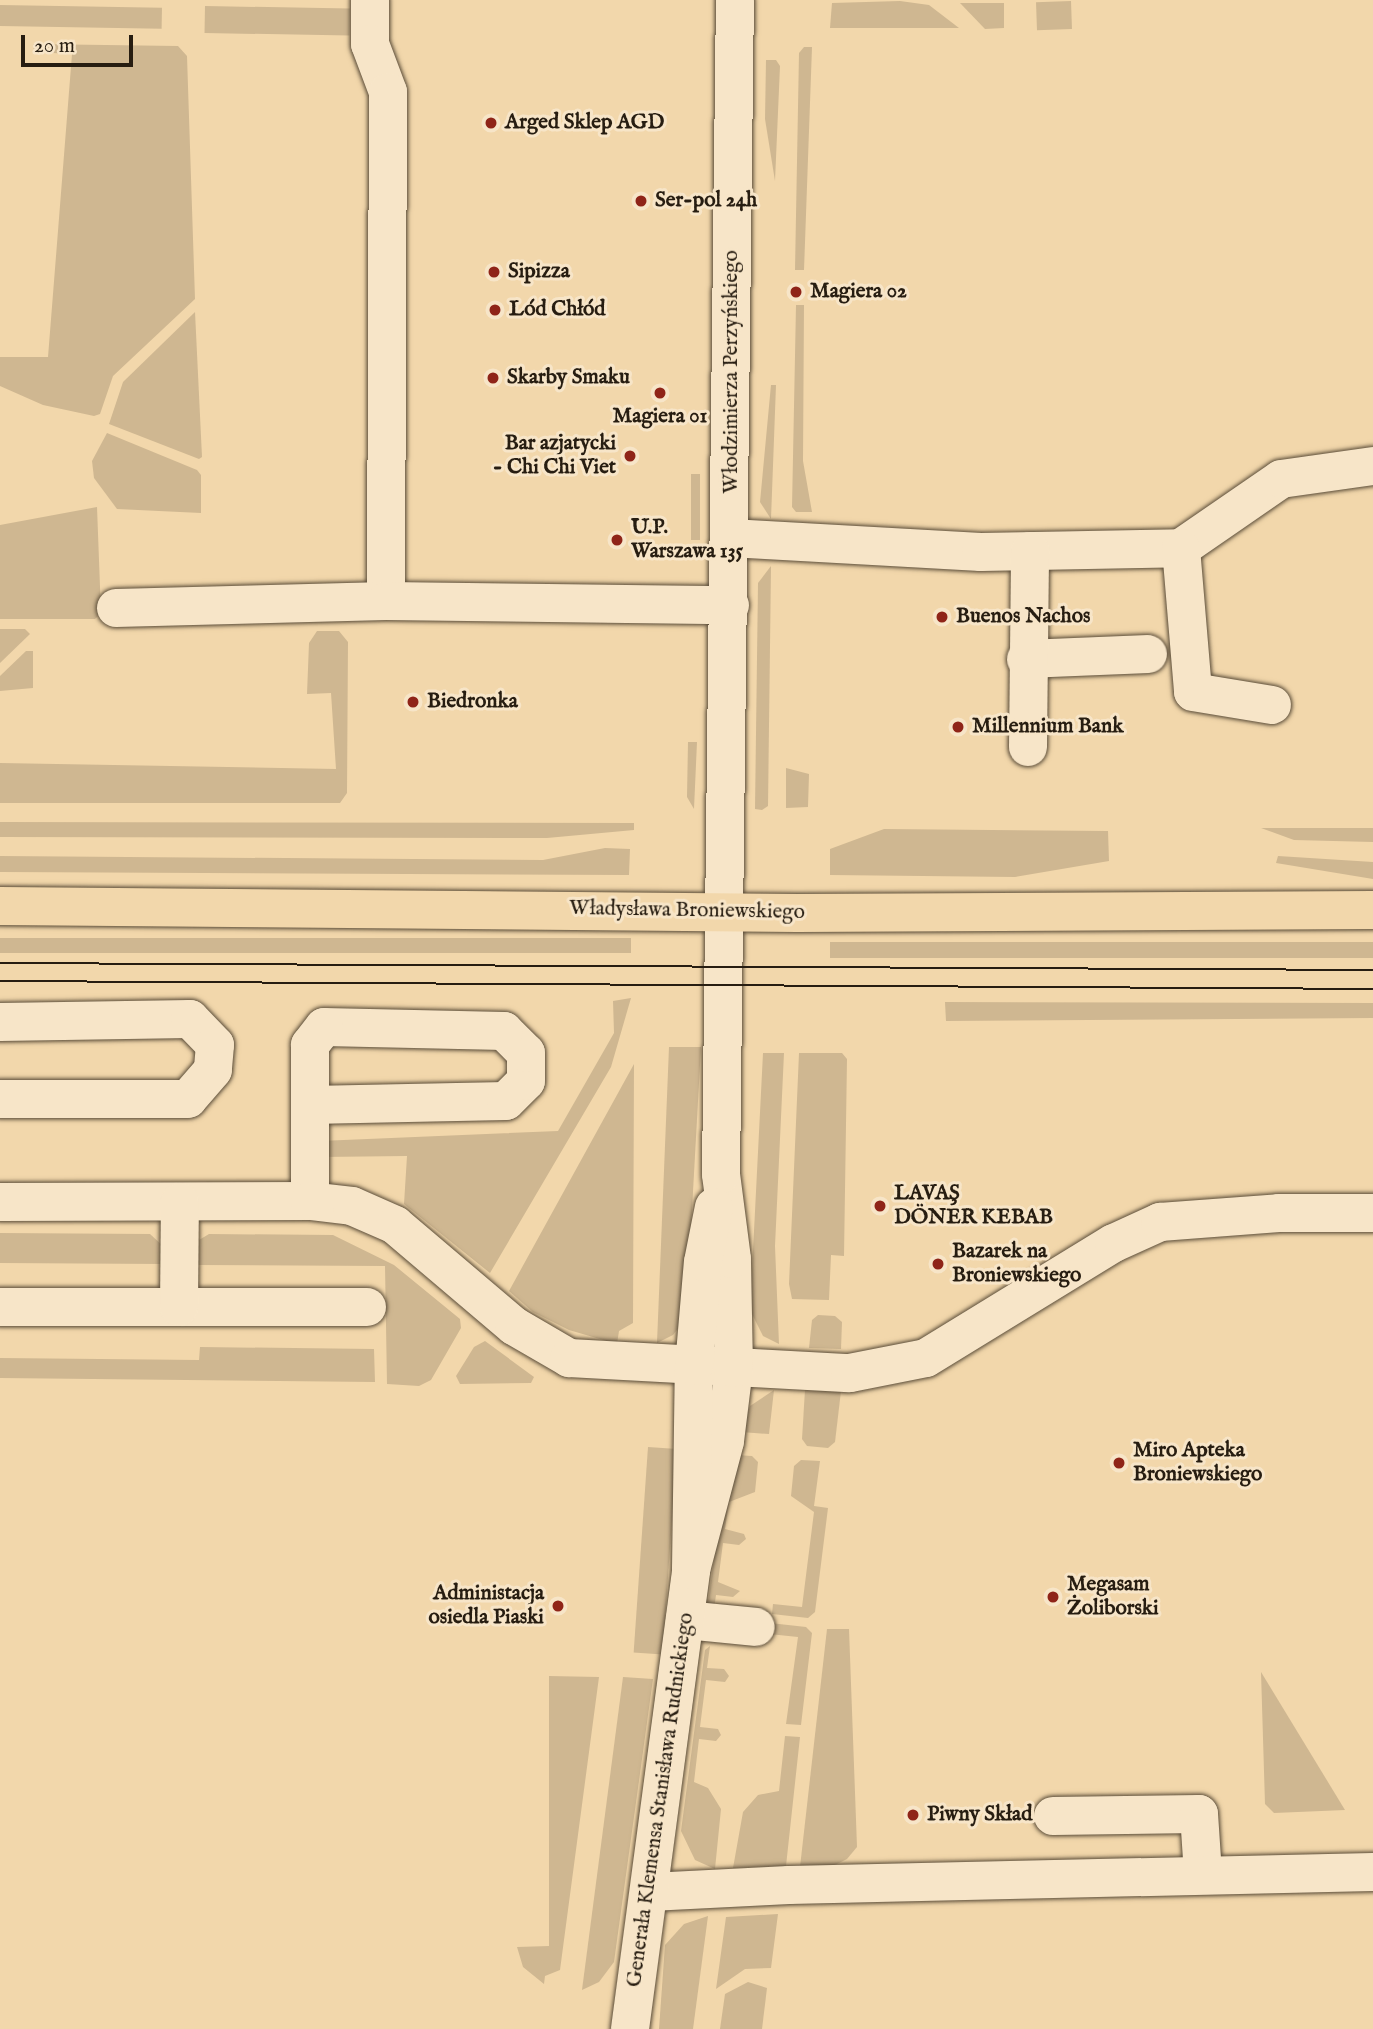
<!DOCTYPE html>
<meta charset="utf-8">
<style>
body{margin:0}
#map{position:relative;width:1373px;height:2029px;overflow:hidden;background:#f2d7ab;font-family:"IM FELL English",serif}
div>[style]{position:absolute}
.green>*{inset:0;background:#cfb791;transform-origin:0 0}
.roads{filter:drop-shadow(0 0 2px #5a4c38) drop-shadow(0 0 2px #5a4c38)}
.minor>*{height:38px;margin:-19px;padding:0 19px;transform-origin:19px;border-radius:19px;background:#f7e5c8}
.major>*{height:38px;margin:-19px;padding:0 19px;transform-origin:19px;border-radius:19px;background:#f2d7ab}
.tram>*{height:2px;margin:-1px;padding:0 1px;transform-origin:1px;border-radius:1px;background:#271d11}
.dots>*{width:19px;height:19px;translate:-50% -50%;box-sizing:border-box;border:4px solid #f7e5c8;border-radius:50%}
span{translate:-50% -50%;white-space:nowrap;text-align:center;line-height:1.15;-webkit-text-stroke:6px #f7e5c8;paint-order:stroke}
.poi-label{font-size:21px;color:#271d11;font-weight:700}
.left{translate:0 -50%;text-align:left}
.right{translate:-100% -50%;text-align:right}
.street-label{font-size:21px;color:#271d11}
.scale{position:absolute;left:21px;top:35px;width:112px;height:32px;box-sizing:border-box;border:4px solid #271d11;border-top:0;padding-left:9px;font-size:21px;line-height:24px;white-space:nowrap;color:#271d11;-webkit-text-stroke:5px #f7e5c8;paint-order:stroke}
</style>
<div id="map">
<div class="green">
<i style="clip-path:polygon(900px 1px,929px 5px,959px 28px,830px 28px,832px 3px)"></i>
<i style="left:1071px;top:1px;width:28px;height:35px;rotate:88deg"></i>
<i style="clip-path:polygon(960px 3px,1004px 3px,1004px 28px,985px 29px)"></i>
<i style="left:0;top:5px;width:162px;height:21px;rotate:1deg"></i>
<i style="left:205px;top:6px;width:145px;height:27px;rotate:1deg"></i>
<i style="clip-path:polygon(33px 44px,178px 46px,187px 56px,195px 299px,113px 376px,100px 414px,94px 416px,43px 405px,0 386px,0 357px,48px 357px,72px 54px,34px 52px)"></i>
<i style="clip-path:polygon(804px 47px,812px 47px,804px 270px,795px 270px,799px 53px)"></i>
<i style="clip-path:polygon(766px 60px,776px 60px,780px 66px,775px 181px,765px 119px)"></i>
<i style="clip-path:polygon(796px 305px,804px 305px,803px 461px,812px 512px,796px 512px,792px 507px)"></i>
<i style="clip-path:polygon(195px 312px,202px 457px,199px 459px,109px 424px,123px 382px)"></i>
<i style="clip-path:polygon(771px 385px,776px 385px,771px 519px,760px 502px)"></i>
<i style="clip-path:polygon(107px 433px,197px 470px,201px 475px,201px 513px,117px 509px,94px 478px,92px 461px)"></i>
<i style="left:691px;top:474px;width:9px;height:66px"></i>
<i style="clip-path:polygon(97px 507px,101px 613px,95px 619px,0 619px,0 525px)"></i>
<i style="clip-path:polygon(771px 566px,768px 806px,762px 810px,755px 809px,758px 583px)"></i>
<i style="clip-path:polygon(0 629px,25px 629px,30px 634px,0 663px)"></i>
<i style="clip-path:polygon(317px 631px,339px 631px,348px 642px,347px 793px,340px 803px,0 803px,0 763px,336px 769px,331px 693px,307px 694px,309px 643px)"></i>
<i style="clip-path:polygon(26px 651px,33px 651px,33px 688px,0 691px,0 676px)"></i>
<i style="clip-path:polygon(688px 742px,697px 742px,694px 809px,687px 797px)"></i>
<i style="clip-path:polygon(786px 768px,809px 774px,808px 807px,786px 808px)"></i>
<i style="clip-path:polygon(0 822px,634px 823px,634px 830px,547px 838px,0 837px)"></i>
<i style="clip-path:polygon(1261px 828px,1373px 828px,1373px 842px,1294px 840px)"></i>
<i style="clip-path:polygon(884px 829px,1108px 831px,1109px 861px,1015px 877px,830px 875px,830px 849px)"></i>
<i style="clip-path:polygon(605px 848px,630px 849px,629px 875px,0 872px,0 856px,543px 860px)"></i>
<i style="clip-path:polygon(1278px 856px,1373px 862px,1373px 879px,1276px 863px)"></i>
<i style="left:0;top:938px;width:631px;height:15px"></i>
<i style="left:830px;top:942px;width:543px;height:16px"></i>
<i style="clip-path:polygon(631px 998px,611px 1067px,490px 1273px,404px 1204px,407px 1156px,321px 1157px,320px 1141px,558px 1131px,614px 1033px,613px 1001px)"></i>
<i style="clip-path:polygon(945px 1002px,1373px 1003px,1373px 1018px,946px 1021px)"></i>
<i style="clip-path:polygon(669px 1047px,701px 1047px,686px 1318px,673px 1335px,657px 1343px)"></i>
<i style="clip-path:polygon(763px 1053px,784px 1053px,775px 1246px,779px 1344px,763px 1336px,750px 1310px)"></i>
<i style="clip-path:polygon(799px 1053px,842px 1053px,847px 1059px,844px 1256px,831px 1255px,829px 1300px,792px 1299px,789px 1284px)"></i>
<i style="clip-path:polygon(634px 1064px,633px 1323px,619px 1331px,617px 1344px,569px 1330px,533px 1312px,509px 1291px)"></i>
<i style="clip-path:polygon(0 1233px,150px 1234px,163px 1246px,162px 1264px,0 1263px)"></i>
<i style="clip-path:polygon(209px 1234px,333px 1235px,394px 1265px,460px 1319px,461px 1328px,431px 1380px,419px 1386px,387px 1384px,385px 1266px,197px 1265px,199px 1240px)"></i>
<i style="clip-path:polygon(818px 1315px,835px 1316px,842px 1322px,841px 1349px,809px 1348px,812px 1320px)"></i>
<i style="clip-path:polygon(485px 1341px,534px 1377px,531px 1383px,460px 1384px,456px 1376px,474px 1347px)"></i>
<i style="clip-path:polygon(200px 1347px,374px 1349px,375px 1382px,0 1378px,0 1358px,199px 1360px)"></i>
<i style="clip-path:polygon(774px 1390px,769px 1434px,741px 1432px,750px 1406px)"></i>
<i style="clip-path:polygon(805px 1390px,841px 1391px,835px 1442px,828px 1448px,807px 1446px,802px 1439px)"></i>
<i style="left:648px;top:1447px;width:29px;height:206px;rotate:4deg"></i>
<i style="clip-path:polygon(736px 1455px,752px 1456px,758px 1462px,755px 1492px,729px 1502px,725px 1529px,744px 1534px,746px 1539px,739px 1545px,723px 1543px,718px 1582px,740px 1591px,733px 1597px,716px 1595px,713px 1616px,707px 1611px,718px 1528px)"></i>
<i style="clip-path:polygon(801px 1460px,820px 1461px,814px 1506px,828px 1508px,815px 1612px,808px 1618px,772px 1614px,773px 1604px,802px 1607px,814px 1512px,791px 1496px,794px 1466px)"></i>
<i style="clip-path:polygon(770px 1623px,806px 1627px,812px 1633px,801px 1725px,786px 1724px,798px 1637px,769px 1634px)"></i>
<i style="clip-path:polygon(827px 1629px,849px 1629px,857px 1847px,847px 1859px,831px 1867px,800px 1867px)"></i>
<i style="clip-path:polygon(710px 1646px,707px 1668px,724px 1669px,729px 1676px,725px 1682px,706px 1680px,700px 1727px,718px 1729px,721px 1735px,716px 1741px,699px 1739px,694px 1782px,708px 1788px,721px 1809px,715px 1869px,695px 1860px,681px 1831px,705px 1650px)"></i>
<i style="clip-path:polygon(1261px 1672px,1345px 1810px,1274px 1813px,1265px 1804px)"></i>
<i style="clip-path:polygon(549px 1676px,599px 1677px,560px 1970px,545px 1976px,544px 1984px,523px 1967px,517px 1947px,549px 1946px)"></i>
<i style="clip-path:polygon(623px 1677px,653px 1679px,614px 1962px,599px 1982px,582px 1990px)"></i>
<i style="clip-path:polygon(785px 1736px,800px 1737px,786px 1866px,733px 1868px,743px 1812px,758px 1795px,779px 1791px)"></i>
<i style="clip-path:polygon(778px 1914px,771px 1968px,745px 1969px,716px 1989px,726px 1917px)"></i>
<i style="clip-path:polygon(708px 1916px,693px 2029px,659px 2029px,665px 1945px,684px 1924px)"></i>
<i style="clip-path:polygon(748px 1982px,767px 1988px,762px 2029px,720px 2029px,725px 1994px)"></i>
</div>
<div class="roads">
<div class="minor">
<i style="left:370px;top:0;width:44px;rotate:90deg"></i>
<i style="left:370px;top:44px;width:51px;rotate:69.4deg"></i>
<i style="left:388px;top:92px;width:509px;rotate:90.23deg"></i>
<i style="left:730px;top:538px;width:251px;rotate:3.2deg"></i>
<i style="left:981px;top:552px;width:200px;rotate:-1.1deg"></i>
<i style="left:1181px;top:548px;width:121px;rotate:-34.6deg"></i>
<i style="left:1281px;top:479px;width:93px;rotate:-8deg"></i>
<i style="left:1181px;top:548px;width:144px;rotate:85.2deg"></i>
<i style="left:1193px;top:692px;width:80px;rotate:9.3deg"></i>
<i style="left:116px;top:608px;width:270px;rotate:-1.5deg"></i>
<i style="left:386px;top:601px;width:344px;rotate:0.7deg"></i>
<i style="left:1026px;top:659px;width:122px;rotate:-2.3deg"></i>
<i style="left:1028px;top:747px;width:196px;rotate:-89.4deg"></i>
<i style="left:0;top:1022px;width:190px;rotate:-0.9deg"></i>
<i style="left:190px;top:1019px;width:36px;rotate:46deg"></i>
<i style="left:215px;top:1045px;width:25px;rotate:95deg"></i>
<i style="left:213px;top:1070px;width:38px;rotate:131deg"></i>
<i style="left:188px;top:1099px;width:188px;rotate:180deg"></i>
<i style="left:310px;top:1105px;width:196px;rotate:-1.2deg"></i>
<i style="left:506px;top:1101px;width:28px;rotate:-45deg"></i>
<i style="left:526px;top:1081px;width:28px;rotate:-90deg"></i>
<i style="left:526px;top:1053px;width:31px;rotate:-135deg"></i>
<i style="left:504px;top:1031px;width:180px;rotate:-178.7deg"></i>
<i style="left:324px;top:1027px;width:23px;rotate:128deg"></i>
<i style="left:310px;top:1045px;width:156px;rotate:90deg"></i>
<i style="left:0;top:1202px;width:310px;rotate:-0.2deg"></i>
<i style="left:310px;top:1201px;width:42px;rotate:6.8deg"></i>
<i style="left:352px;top:1206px;width:47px;rotate:23.8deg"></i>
<i style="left:395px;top:1225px;width:156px;rotate:40.3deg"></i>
<i style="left:514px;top:1326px;width:64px;rotate:30.2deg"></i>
<i style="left:569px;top:1358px;width:281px;rotate:3.1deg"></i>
<i style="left:850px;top:1373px;width:77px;rotate:-11.2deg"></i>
<i style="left:926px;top:1358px;width:220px;rotate:-31.5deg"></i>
<i style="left:1114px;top:1243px;width:51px;rotate:-24.5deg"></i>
<i style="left:1160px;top:1222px;width:119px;rotate:-4.3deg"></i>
<i style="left:1279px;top:1213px;width:94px"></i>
<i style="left:0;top:1307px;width:367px"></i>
<i style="left:179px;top:1307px;width:105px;rotate:-89.5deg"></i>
<i style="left:691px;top:1570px;width:133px;rotate:-75.2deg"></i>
<i style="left:725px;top:1441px;width:74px;rotate:-83deg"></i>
<i style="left:734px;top:1368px;width:109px;rotate:-91.1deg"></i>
<i style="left:732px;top:1259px;width:86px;rotate:-97.4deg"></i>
<i style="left:721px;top:1174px;width:1174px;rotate:-89.32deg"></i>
<i style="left:685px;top:1620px;width:71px;rotate:5.6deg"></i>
<i style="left:1053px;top:1816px;width:146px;rotate:-0.8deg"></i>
<i style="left:1199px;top:1814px;width:61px;rotate:86.2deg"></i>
<i style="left:650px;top:1892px;width:139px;rotate:-2.9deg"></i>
<i style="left:789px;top:1885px;width:584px;rotate:-1.28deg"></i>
<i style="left:630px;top:2029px;width:463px;rotate:-82.4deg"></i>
<i style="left:691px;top:1570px;width:204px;rotate:-89.2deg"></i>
<i style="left:694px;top:1366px;width:104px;rotate:-85.1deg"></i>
<i style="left:703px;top:1262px;width:56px;rotate:-78.7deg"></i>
</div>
<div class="major">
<i style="left:0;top:906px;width:797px;rotate:0.5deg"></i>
<i style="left:797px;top:913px;width:576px;rotate:-0.3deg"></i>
</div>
</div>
<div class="tram">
<i style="left:0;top:963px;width:1373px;rotate:0.29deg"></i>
<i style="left:0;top:981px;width:1373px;rotate:0.33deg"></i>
</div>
<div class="dots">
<i style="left:491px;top:123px;background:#8f2418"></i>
<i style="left:641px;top:201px;background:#8f2418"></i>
<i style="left:494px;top:272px;background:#8f2418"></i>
<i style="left:796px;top:292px;background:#8f2418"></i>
<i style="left:495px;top:310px;background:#8f2418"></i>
<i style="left:493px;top:378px;background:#8f2418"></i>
<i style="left:660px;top:393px;background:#8f2418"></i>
<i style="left:630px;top:456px;background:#8f2418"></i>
<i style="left:617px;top:540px;background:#8f2418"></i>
<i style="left:942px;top:617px;background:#8f2418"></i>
<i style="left:413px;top:702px;background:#8f2418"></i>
<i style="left:958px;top:727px;background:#8f2418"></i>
<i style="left:880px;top:1206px;background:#8f2418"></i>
<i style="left:938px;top:1264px;background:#8f2418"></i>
<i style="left:1119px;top:1463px;background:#8f2418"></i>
<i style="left:1053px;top:1597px;background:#8f2418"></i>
<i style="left:558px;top:1606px;background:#8f2418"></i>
<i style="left:913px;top:1815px;background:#8f2418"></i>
</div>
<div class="poi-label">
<span class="left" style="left:505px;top:123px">Arged Sklep AGD</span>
<span class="left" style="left:655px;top:201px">Ser-pol 24h</span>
<span class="left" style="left:508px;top:272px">Sipizza</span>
<span class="left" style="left:810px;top:292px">Magiera 02</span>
<span class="left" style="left:509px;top:310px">Lód Chłód</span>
<span class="left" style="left:507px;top:378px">Skarby Smaku</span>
<span style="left:660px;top:417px">Magiera 01</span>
<span class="right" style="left:616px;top:456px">Bar azjatycki<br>- Chi Chi Viet</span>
<span class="left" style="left:631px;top:540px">U.P.<br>Warszawa 135</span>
<span class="left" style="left:956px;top:617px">Buenos Nachos</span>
<span class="left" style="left:427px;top:702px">Biedronka</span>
<span class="left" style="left:972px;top:727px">Millennium Bank</span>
<span class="left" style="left:894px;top:1206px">LAVAŞ<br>DÖNER KEBAB</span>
<span class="left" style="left:952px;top:1264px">Bazarek na<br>Broniewskiego</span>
<span class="left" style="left:1133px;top:1463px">Miro Apteka<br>Broniewskiego</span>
<span class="left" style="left:1067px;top:1597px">Megasam<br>Żoliborski</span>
<span class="right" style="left:544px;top:1606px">Administacja<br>osiedla Piaski</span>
<span class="left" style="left:927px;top:1815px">Piwny Skład</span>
</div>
<div class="street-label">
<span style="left:732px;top:372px;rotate:-90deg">Włodzimierza Perzyńskiego</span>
<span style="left:687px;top:911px;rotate:1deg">Władysława Broniewskiego</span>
<span style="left:661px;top:1800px;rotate:-82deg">Generała Klemensa Stanisława Rudnickiego</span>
</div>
<div class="scale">20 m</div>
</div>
